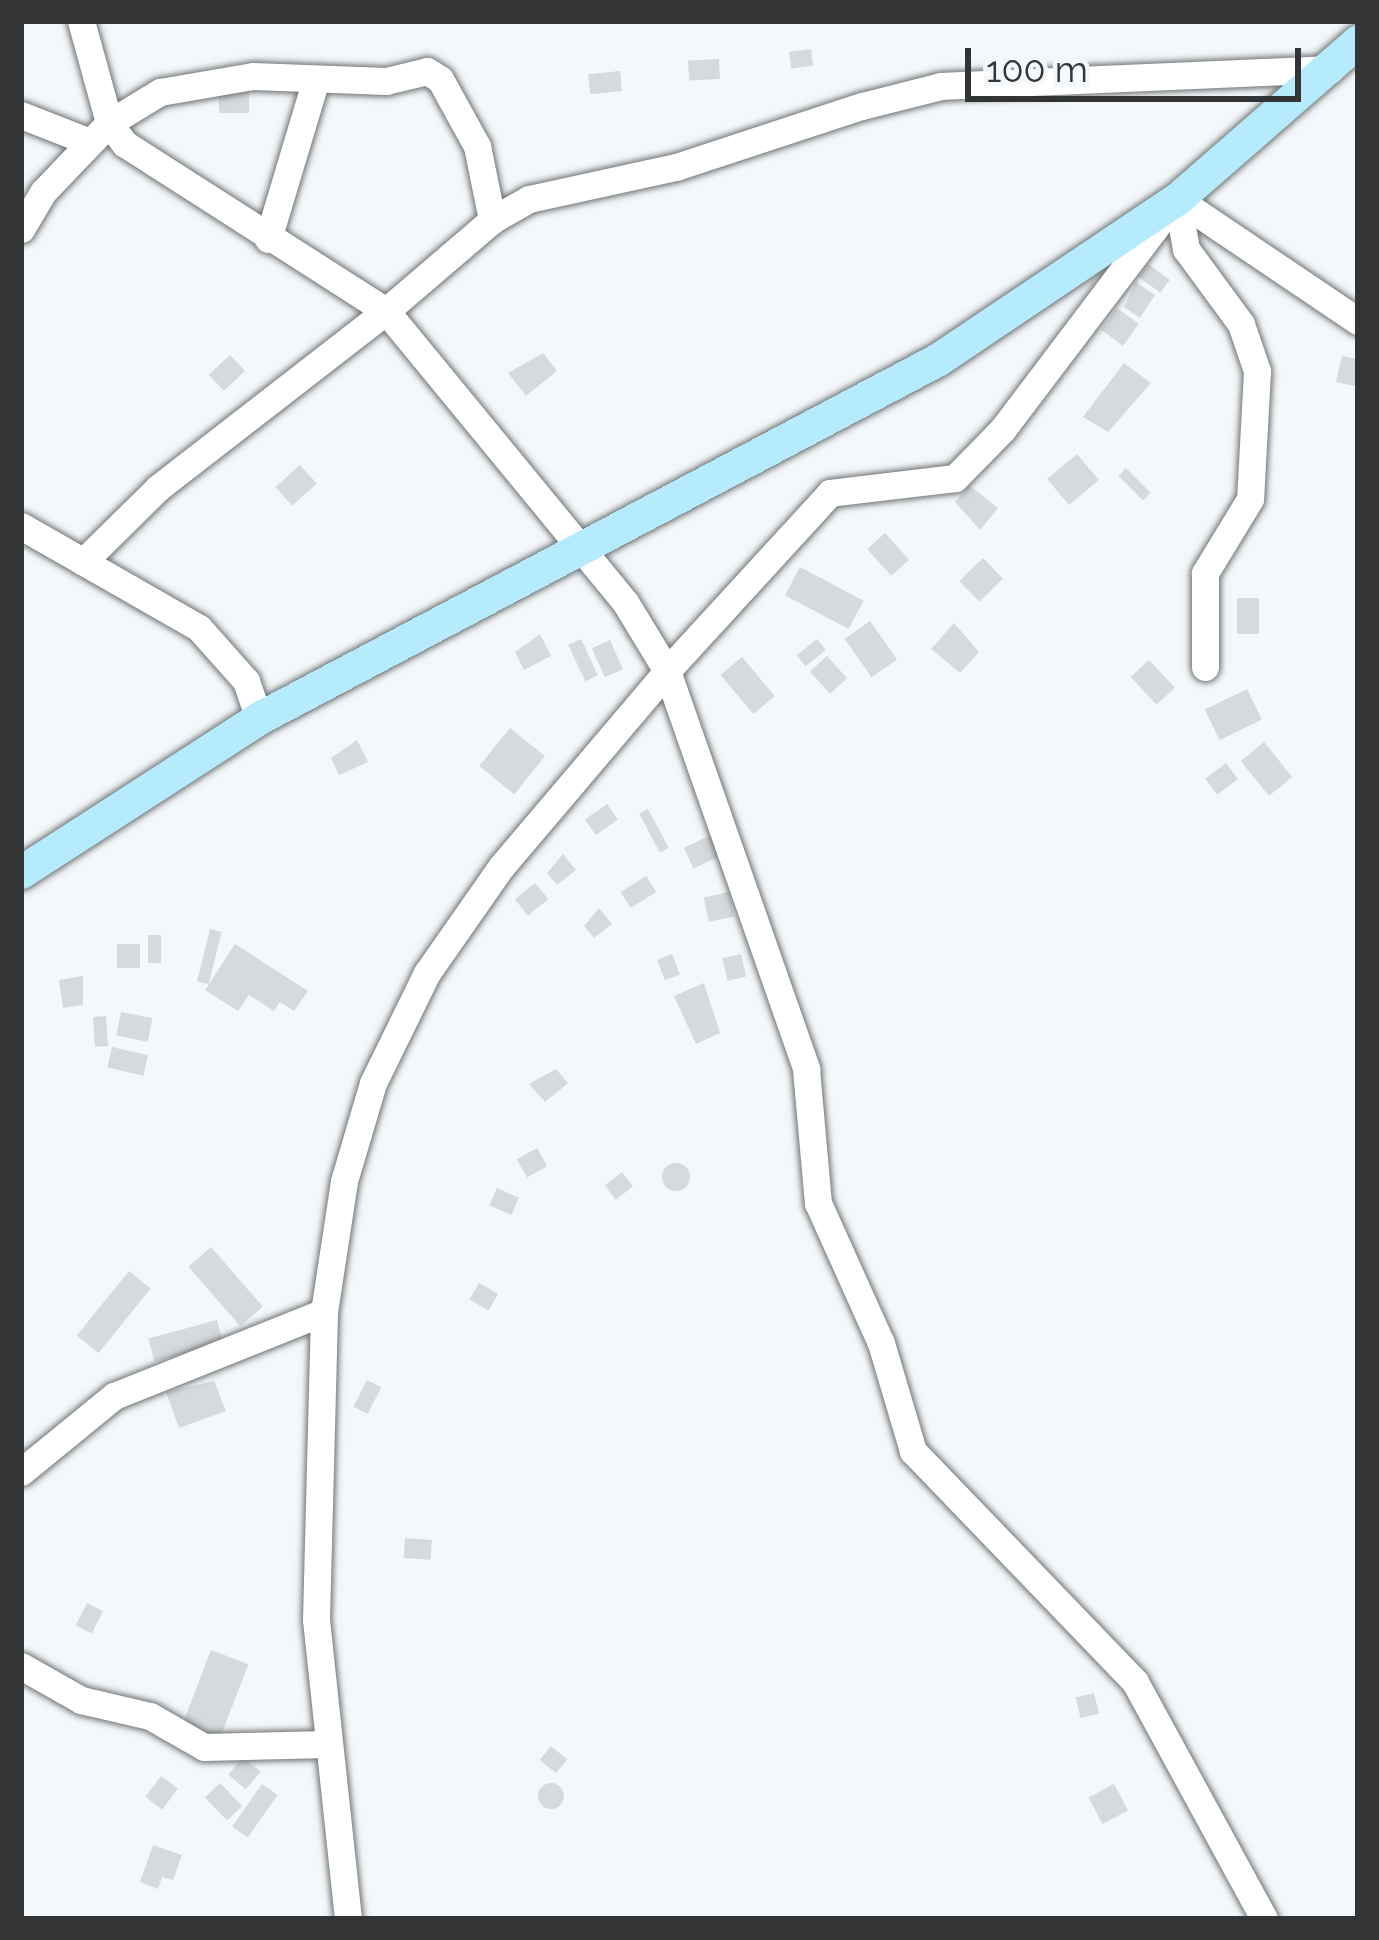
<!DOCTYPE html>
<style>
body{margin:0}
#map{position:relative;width:1379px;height:1940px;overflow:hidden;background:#f4f8fa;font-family:Raleway,sans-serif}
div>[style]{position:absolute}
.building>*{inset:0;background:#d6dadc;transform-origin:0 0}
.round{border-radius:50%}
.roads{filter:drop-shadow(0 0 3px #727577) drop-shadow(0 0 3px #727577)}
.minor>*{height:27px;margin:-13.5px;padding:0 13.5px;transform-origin:13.5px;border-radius:13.5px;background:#fff}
.major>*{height:33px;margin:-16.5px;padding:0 16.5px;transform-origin:16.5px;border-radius:16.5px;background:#b6ebfd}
span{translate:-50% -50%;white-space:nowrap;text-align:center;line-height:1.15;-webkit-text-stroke:9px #f4f8fa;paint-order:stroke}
.frame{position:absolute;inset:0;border:24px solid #323435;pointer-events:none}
.scale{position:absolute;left:965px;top:48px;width:336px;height:54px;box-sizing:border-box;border:6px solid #323435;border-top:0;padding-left:15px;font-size:36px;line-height:42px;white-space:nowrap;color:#323435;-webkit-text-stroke:9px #f4f8fa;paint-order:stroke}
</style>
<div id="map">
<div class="building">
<i style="left:811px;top:49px;width:17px;height:22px;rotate:83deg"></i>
<i style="left:719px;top:59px;width:20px;height:31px;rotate:87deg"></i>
<i style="left:620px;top:71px;width:20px;height:32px;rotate:84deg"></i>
<i style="left:249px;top:91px;width:22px;height:30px;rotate:90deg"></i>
<i style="left:1148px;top:264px;width:27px;height:16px;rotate:36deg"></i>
<i style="clip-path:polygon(1136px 282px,1155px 295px,1140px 318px,1124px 307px)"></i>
<i style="left:1117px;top:308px;width:27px;height:27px;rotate:36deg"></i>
<i style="clip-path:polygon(543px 353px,557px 371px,526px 396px,508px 373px)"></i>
<i style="left:230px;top:355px;width:22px;height:29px;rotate:47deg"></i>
<i style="clip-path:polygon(1342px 356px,1358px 359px,1358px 387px,1336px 382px)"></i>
<i style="clip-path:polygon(1124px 363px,1151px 383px,1108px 432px,1083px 417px)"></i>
<i style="left:1077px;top:454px;width:34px;height:39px;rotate:50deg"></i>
<i style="left:300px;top:465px;width:25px;height:33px;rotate:48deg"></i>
<i style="left:1126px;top:468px;width:35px;height:11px;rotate:45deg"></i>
<i style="clip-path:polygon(969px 485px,998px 508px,980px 530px,955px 502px)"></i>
<i style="left:885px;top:533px;width:36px;height:24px;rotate:48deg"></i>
<i style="left:983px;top:558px;width:29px;height:33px;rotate:46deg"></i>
<i style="left:800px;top:567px;width:72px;height:32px;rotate:28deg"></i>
<i style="left:1237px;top:598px;width:22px;height:36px"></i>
<i style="left:870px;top:621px;width:47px;height:31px;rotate:55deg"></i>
<i style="clip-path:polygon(954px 623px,979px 652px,960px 673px,931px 649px)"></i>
<i style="clip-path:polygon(540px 634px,551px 656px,524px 670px,515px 652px)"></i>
<i style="left:581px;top:639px;width:40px;height:14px;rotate:65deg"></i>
<i style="left:817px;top:639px;width:14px;height:26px;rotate:51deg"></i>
<i style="left:610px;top:640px;width:32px;height:20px;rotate:66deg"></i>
<i style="left:827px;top:656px;width:30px;height:23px;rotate:48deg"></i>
<i style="left:742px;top:657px;width:51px;height:28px;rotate:50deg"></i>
<i style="left:1149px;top:660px;width:38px;height:25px;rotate:47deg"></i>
<i style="left:1247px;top:689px;width:34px;height:47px;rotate:64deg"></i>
<i style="left:510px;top:728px;width:45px;height:49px;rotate:39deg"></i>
<i style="clip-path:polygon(357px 740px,368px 762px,339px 775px,331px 758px)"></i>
<i style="left:1264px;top:742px;width:45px;height:30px;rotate:51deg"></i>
<i style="left:1226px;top:763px;width:20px;height:26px;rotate:53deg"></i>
<i style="left:607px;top:804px;width:19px;height:27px;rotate:55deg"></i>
<i style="left:648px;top:809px;width:44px;height:10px;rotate:62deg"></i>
<i style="left:711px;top:835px;width:23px;height:30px;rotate:65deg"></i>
<i style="clip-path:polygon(563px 854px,576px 870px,557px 885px,547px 873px)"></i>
<i style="left:646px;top:876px;width:19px;height:30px;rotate:58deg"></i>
<i style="left:535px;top:883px;width:21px;height:26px;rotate:51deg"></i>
<i style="left:729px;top:892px;width:25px;height:26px;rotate:78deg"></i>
<i style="clip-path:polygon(599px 908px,612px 924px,594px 938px,584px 926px)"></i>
<i style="left:210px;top:929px;width:12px;height:54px;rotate:14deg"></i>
<i style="left:148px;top:935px;width:13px;height:28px"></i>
<i style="left:117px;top:944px;width:23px;height:24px"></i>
<i style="clip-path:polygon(235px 944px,308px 991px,294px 1011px,280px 1002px,274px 1011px,249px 995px,238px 1011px,205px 990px)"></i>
<i style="left:672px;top:954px;width:22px;height:16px;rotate:69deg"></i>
<i style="left:741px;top:954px;width:23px;height:19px;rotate:77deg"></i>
<i style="clip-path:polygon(83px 976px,83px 1005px,63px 1008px,59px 980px)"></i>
<i style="clip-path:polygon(704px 983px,720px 1033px,696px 1044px,674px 996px)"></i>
<i style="left:121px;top:1012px;width:32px;height:24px;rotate:11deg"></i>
<i style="left:106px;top:1016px;width:30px;height:13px;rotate:86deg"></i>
<i style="left:112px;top:1047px;width:37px;height:21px;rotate:13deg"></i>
<i style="clip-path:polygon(556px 1069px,568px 1083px,545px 1102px,529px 1084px)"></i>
<i style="left:537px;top:1148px;width:21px;height:23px;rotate:61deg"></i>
<i class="round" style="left:662px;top:1163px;width:28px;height:28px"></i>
<i style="left:622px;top:1172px;width:18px;height:22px;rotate:52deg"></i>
<i style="left:497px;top:1188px;width:24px;height:19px;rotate:24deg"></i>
<i style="left:211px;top:1247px;width:79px;height:30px;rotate:49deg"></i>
<i style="left:129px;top:1271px;width:28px;height:83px;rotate:39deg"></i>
<i style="left:479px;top:1283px;width:22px;height:19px;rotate:30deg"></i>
<i style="left:217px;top:1320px;width:24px;height:71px;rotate:75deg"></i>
<i style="left:367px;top:1380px;width:16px;height:30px;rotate:27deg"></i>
<i style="clip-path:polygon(214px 1381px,226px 1411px,179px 1428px,166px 1392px)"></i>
<i style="left:405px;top:1538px;width:27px;height:20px;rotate:4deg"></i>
<i style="left:87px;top:1603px;width:18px;height:25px;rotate:27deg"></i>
<i style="left:211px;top:1650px;width:40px;height:80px;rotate:21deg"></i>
<i style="left:1094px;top:1693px;width:21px;height:19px;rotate:76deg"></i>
<i style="left:551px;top:1746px;width:21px;height:18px;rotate:39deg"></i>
<i style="left:243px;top:1757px;width:23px;height:23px;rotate:40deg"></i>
<i style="left:161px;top:1776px;width:21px;height:26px;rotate:37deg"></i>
<i style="left:220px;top:1783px;width:32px;height:21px;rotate:46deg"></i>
<i class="round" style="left:538px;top:1783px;width:26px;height:26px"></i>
<i style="left:262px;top:1784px;width:19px;height:52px;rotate:35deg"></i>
<i style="left:1114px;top:1784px;width:30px;height:29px;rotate:62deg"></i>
<i style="clip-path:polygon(153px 1845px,182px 1855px,173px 1880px,162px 1877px,158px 1889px,140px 1882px)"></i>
</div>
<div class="roads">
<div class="minor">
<i style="left:81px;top:21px;width:106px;rotate:74.6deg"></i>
<i style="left:109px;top:123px;width:26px;rotate:53deg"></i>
<i style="left:125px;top:144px;width:310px;rotate:32.6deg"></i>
<i style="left:386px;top:311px;width:289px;rotate:142.2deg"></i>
<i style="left:158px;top:488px;width:105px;rotate:135.4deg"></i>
<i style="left:21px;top:115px;width:74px;rotate:21.4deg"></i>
<i style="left:1177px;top:199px;width:51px;rotate:79.8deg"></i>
<i style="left:1186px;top:249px;width:93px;rotate:53.7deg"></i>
<i style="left:1241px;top:324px;width:50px;rotate:71.2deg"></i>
<i style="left:1257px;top:371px;width:128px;rotate:93.1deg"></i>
<i style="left:1250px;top:499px;width:87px;rotate:121.3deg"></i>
<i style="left:1205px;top:573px;width:94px;rotate:90deg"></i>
<i style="left:1177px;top:199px;width:218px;rotate:34deg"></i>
<i style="left:1167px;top:212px;width:272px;rotate:127.1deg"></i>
<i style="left:1003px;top:429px;width:69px;rotate:134.4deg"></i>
<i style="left:955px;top:478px;width:126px;rotate:173.2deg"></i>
<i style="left:830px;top:493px;width:241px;rotate:132.5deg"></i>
<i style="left:667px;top:671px;width:422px;rotate:70.7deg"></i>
<i style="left:806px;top:1069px;width:135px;rotate:84.9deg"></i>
<i style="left:818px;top:1203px;width:154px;rotate:65.8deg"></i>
<i style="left:881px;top:1343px;width:113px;rotate:73.5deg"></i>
<i style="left:913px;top:1451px;width:320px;rotate:46.1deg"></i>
<i style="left:1135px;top:1682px;width:270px;rotate:61.4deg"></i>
<i style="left:21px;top:229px;width:43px;rotate:-59.3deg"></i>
<i style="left:43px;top:192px;width:95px;rotate:-46.3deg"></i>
<i style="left:109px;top:123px;width:60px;rotate:-31.3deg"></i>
<i style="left:160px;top:92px;width:94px;rotate:-9.8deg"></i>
<i style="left:253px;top:76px;width:133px;rotate:2.2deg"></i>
<i style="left:386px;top:81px;width:42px;rotate:-13.7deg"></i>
<i style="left:427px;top:71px;width:15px;rotate:32deg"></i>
<i style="left:440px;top:79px;width:77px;rotate:61.1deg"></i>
<i style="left:477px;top:146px;width:76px;rotate:78.5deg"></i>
<i style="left:268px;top:239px;width:167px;rotate:-73.3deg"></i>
<i style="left:21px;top:526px;width:205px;rotate:29.8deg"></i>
<i style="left:199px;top:628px;width:71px;rotate:48.4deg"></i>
<i style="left:246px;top:681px;width:39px;rotate:71deg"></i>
<i style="left:21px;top:1472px;width:120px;rotate:-39.3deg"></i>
<i style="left:114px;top:1396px;width:226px;rotate:-21.8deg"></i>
<i style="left:21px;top:1666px;width:69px;rotate:29.5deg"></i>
<i style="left:81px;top:1700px;width:71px;rotate:13.1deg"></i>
<i style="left:150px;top:1716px;width:62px;rotate:29.9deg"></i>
<i style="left:204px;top:1747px;width:122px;rotate:-1.4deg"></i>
<i style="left:348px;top:1919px;width:302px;rotate:-96.1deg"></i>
<i style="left:316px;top:1619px;width:307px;rotate:-88.5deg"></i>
<i style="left:324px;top:1312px;width:133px;rotate:-81.3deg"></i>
<i style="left:344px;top:1181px;width:102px;rotate:-73.5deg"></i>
<i style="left:373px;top:1083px;width:123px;rotate:-63.9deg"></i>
<i style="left:427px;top:973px;width:129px;rotate:-55.1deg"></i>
<i style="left:501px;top:867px;width:257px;rotate:-49.7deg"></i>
<i style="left:667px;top:671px;width:81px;rotate:-121.3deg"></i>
<i style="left:625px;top:602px;width:377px;rotate:-129.4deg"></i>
<i style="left:386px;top:311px;width:140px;rotate:-40.6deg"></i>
<i style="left:492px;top:220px;width:43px;rotate:-29.6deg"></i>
<i style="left:529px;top:199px;width:150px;rotate:-12.3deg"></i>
<i style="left:676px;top:167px;width:196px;rotate:-18.2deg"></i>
<i style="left:862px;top:106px;width:81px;rotate:-14.2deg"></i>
<i style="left:941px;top:86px;width:390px;rotate:-2.5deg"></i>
</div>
<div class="major">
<i style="left:21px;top:872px;width:283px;rotate:-32.9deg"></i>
<i style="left:259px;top:718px;width:767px;rotate:-27.84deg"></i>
<i style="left:937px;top:360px;width:289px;rotate:-33.9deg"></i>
<i style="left:1177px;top:199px;width:240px;rotate:-41.1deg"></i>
</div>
</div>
<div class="frame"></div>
<div class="scale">100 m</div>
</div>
